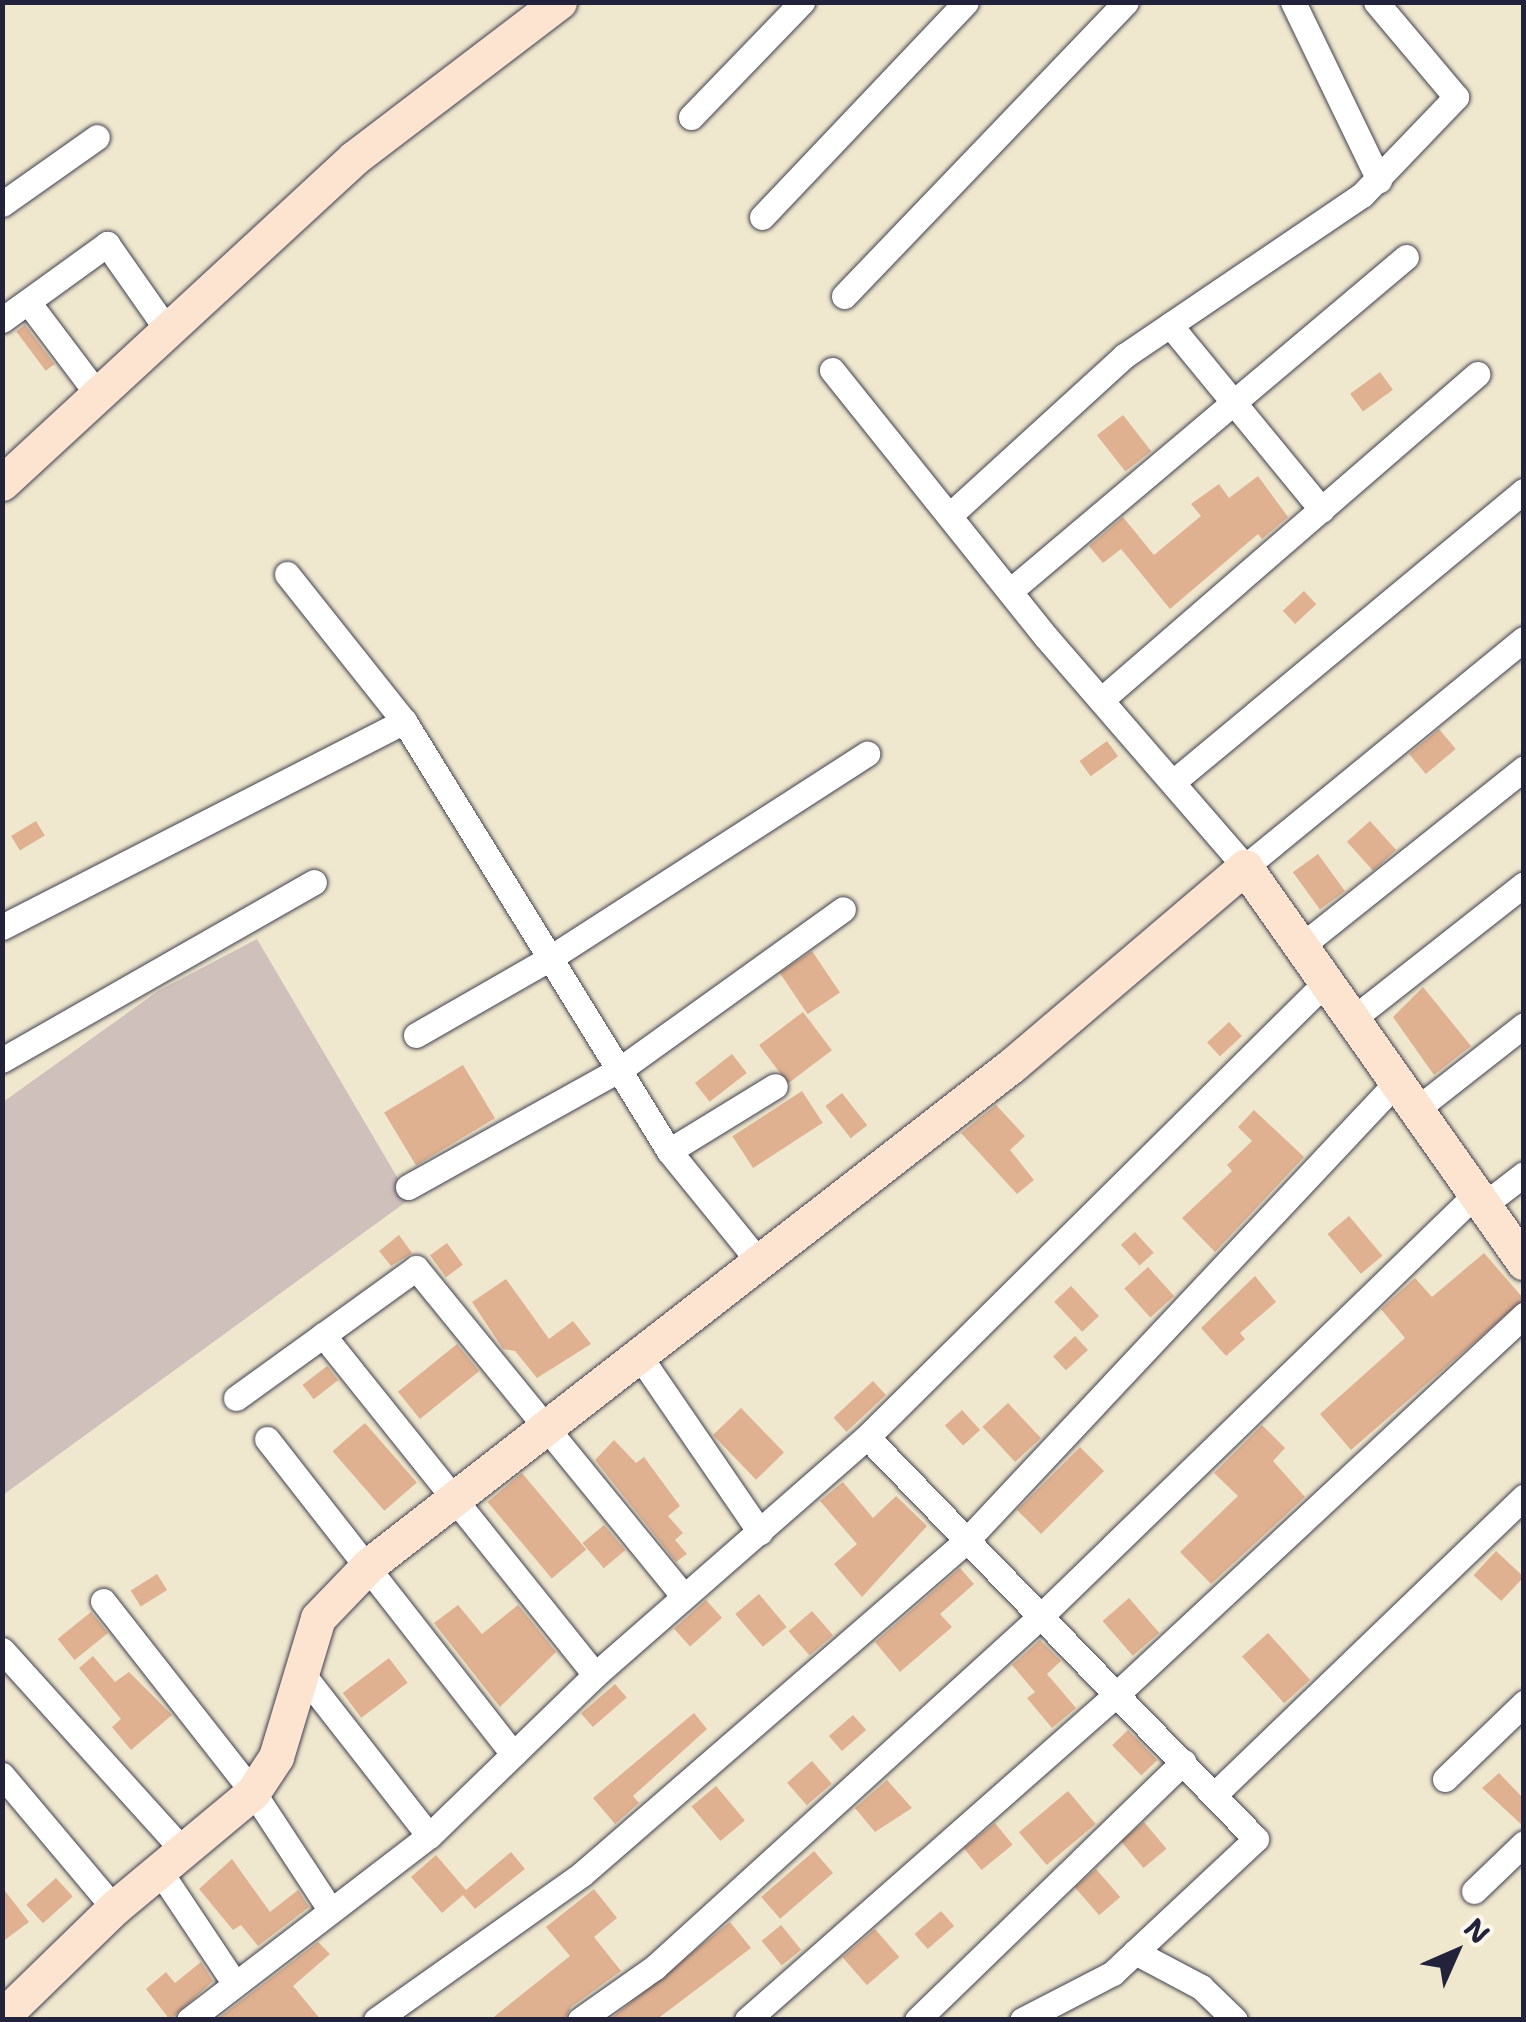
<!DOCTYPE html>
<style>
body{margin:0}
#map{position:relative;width:1526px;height:2022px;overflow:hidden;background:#f0e8ce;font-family:"Shantell Sans",sans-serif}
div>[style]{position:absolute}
.industrial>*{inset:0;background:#d0c0bc}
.building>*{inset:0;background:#dfb191;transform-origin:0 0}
.roads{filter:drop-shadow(0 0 2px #414051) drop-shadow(0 0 2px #414051)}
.street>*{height:25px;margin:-12.5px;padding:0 12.5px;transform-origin:12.5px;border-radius:12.5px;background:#fff}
.secondary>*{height:35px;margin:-17.5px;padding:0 17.5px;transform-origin:17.5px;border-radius:17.5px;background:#fde4d1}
span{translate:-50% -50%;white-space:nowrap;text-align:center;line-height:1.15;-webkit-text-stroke:10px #fbf7ec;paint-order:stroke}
.frame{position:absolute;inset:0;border:5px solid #22223b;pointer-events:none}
.north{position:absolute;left:1406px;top:1902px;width:100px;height:100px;-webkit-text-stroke:8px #fbf7ec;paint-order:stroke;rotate:45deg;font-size:28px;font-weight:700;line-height:40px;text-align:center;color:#22223b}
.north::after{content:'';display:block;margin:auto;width:35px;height:45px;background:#22223b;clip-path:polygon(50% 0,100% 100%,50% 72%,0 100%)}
</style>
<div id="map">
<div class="industrial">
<i style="clip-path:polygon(257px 939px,410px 1199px,3px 1495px,3px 1102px,158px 991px)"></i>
</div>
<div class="building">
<i style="left:25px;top:325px;width:49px;height:11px;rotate:53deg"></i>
<i style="left:1380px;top:372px;width:22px;height:37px;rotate:54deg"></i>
<i style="left:1123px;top:415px;width:46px;height:33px;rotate:52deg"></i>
<i style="clip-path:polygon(1258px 476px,1288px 517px,1262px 539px,1258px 534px,1170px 609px,1121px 549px,1103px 563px,1089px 546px,1123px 517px,1154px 555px,1201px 516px,1191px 504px,1219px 484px,1229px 498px)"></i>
<i style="left:1304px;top:591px;width:18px;height:29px;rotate:47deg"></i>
<i style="left:1439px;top:729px;width:26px;height:39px;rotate:50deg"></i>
<i style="left:1107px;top:741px;width:19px;height:34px;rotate:54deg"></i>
<i style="left:36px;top:821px;width:17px;height:29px;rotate:59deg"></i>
<i style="left:1370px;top:821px;width:39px;height:31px;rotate:48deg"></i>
<i style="left:1318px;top:854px;width:46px;height:31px;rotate:54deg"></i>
<i style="left:812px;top:951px;width:50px;height:39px;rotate:56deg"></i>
<i style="clip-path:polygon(1423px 987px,1471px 1046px,1434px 1075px,1393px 1017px)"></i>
<i style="left:803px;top:1012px;width:48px;height:55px;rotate:53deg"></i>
<i style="left:1229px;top:1022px;width:19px;height:30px;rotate:47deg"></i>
<i style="left:732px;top:1054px;width:24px;height:47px;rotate:52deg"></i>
<i style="left:463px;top:1065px;width:62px;height:92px;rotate:59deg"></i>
<i style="left:802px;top:1091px;width:38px;height:83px;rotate:57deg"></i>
<i style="left:842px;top:1093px;width:41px;height:21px;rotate:52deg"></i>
<i style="clip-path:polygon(996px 1105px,1025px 1136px,1010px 1150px,1034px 1180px,1017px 1194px,961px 1133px)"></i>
<i style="clip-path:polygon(1254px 1110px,1304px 1157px,1215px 1252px,1182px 1218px,1232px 1171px,1227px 1165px,1252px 1141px,1238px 1127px)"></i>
<i style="left:1349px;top:1216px;width:52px;height:28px;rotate:50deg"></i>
<i style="left:1135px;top:1232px;width:28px;height:19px;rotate:48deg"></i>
<i style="clip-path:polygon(399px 1235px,412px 1253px,391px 1266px,379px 1251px)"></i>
<i style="left:447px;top:1243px;width:27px;height:21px;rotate:54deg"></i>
<i style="clip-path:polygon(1484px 1253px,1524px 1299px,1351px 1450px,1320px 1414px,1405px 1338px,1381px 1309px,1415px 1278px,1432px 1297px)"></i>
<i style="left:1148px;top:1267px;width:39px;height:32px;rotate:48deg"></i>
<i style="clip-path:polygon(1255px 1276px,1276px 1302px,1240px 1333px,1245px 1339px,1226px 1356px,1201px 1328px)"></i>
<i style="clip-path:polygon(506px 1279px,549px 1339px,573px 1321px,591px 1344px,537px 1378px,515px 1351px,503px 1349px,472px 1302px)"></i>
<i style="left:1071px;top:1286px;width:41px;height:23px;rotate:47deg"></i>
<i style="left:1075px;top:1336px;width:19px;height:30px;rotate:47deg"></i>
<i style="left:457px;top:1344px;width:35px;height:76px;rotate:51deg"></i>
<i style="left:327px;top:1366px;width:18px;height:31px;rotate:52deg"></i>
<i style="left:873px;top:1381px;width:19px;height:54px;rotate:47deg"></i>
<i style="left:1008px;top:1403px;width:48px;height:35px;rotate:47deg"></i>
<i style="left:741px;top:1408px;width:62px;height:39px;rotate:46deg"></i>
<i style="left:962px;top:1410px;width:27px;height:23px;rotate:48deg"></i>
<i style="left:365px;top:1423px;width:79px;height:43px;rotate:49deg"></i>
<i style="clip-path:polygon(1262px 1425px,1285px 1448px,1273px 1461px,1305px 1497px,1211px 1584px,1180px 1552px,1238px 1496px,1214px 1473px)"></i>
<i style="clip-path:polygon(614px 1440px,636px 1463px,644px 1457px,680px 1506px,668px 1516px,683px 1533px,675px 1540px,687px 1554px,676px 1562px,595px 1460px)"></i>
<i style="left:1080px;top:1447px;width:34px;height:89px;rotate:45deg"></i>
<i style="left:522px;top:1473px;width:100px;height:45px;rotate:50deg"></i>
<i style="clip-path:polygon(843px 1482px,873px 1518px,896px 1496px,927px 1526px,862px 1597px,834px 1564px,857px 1544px,820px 1501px)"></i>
<i style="left:604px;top:1525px;width:33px;height:28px;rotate:50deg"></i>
<i style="left:1496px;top:1551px;width:38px;height:33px;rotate:43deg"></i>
<i style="clip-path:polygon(960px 1568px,974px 1584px,940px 1614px,952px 1627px,900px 1672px,875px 1642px)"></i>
<i style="left:157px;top:1574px;width:19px;height:31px;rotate:58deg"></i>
<i style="left:759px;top:1594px;width:43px;height:31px;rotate:50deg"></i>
<i style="left:1129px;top:1598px;width:46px;height:35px;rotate:49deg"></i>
<i style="left:706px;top:1600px;width:24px;height:43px;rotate:48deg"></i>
<i style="clip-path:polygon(458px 1605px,482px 1634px,518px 1605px,556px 1652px,500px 1707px,434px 1623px)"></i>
<i style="left:812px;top:1611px;width:32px;height:31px;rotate:49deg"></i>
<i style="left:91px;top:1612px;width:27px;height:43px;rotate:51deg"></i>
<i style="left:1268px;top:1633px;width:63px;height:35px;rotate:48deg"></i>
<i style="clip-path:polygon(1040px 1640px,1061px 1661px,1047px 1674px,1076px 1708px,1052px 1728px,1027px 1698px,1035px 1692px,1012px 1665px)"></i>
<i style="clip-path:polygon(93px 1656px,115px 1682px,129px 1672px,172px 1715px,131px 1750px,112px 1727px,121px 1719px,79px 1668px)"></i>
<i style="left:389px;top:1658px;width:31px;height:58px;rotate:53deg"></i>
<i style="left:615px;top:1684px;width:18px;height:45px;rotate:49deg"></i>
<i style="clip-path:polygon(694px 1713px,707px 1729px,633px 1796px,639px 1803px,615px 1824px,593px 1798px)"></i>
<i style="left:853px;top:1715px;width:20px;height:32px;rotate:49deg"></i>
<i style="left:1128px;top:1730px;width:42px;height:22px;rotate:46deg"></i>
<i style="left:812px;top:1761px;width:30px;height:33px;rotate:49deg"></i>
<i style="clip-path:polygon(1499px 1773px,1524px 1799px,1524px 1827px,1482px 1788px)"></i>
<i style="clip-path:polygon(887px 1780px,912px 1808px,875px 1832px,855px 1808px)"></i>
<i style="left:716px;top:1786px;width:45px;height:32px;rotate:50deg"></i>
<i style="left:1068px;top:1791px;width:43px;height:64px;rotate:50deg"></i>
<i style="left:1144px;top:1822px;width:35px;height:30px;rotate:50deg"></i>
<i style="left:995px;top:1823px;width:28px;height:40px;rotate:51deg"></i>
<i style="left:814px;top:1851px;width:29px;height:70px;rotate:49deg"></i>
<i style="clip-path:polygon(511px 1852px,525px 1869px,475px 1909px,463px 1895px,442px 1913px,411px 1877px,436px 1855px,466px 1890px)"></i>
<i style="clip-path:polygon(232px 1859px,270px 1912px,298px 1890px,309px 1907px,258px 1946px,241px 1925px,233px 1930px,199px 1889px)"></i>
<i style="left:1096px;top:1869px;width:37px;height:28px;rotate:49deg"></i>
<i style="left:56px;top:1878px;width:25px;height:40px;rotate:48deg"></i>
<i style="clip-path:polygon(2px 1887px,29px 1922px,2px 1942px)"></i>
<i style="clip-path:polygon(594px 1889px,617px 1918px,594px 1937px,621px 1971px,571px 2007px,564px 2020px,490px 2020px,570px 1956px,546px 1927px)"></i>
<i style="left:941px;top:1911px;width:20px;height:35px;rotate:49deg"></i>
<i style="clip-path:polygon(730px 1922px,751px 1948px,734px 1961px,656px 2020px,609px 2020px)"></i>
<i style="left:781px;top:1925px;width:32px;height:25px;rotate:51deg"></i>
<i style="left:875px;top:1929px;width:37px;height:43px;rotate:49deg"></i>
<i style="clip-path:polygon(318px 1942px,330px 1954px,293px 1986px,321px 2020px,216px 2020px)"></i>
<i style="clip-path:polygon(201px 1962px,213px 1981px,170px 2020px,146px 1989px,166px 1972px,175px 1983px)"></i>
</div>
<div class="roads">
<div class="street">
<i style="left:1293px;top:2px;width:198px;rotate:64.2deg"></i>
<i style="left:691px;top:117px;width:160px;rotate:-46deg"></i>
<i style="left:2px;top:204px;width:116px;rotate:-35.2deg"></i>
<i style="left:762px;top:217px;width:296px;rotate:-46.5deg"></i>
<i style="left:844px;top:296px;width:407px;rotate:-46.2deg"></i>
<i style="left:28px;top:302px;width:116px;rotate:53deg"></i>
<i style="left:2px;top:320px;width:130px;rotate:-35.9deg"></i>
<i style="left:107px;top:244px;width:106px;rotate:55deg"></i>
<i style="left:1170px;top:325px;width:239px;rotate:50.6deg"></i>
<i style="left:832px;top:370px;width:342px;rotate:51.3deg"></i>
<i style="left:1046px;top:637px;width:304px;rotate:49.1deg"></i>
<i style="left:1245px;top:867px;width:360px;rotate:-39.3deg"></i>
<i style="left:950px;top:515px;width:236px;rotate:-42.4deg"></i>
<i style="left:1124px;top:356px;width:287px;rotate:-34.1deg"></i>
<i style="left:1362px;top:195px;width:136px;rotate:-46.2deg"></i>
<i style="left:1456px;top:97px;width:124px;rotate:-130.1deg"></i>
<i style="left:287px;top:574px;width:188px;rotate:51.5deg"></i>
<i style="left:404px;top:721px;width:505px;rotate:58.36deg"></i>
<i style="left:669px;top:1151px;width:144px;rotate:50.9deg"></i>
<i style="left:1010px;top:591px;width:518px;rotate:-40.15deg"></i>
<i style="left:1101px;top:700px;width:498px;rotate:-40.9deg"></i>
<i style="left:1173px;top:782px;width:456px;rotate:-39.7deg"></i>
<i style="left:2px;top:927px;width:452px;rotate:-27.1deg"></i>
<i style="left:1300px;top:947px;width:287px;rotate:-38.6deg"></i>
<i style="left:1350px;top:1021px;width:221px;rotate:-38.2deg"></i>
<i style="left:416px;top:1035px;width:151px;rotate:-29.8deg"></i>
<i style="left:547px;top:960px;width:381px;rotate:-32.8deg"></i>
<i style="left:2px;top:1060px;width:359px;rotate:-29.7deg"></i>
<i style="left:1413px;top:1112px;width:141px;rotate:-38.1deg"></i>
<i style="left:669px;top:1151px;width:124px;rotate:-31.5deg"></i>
<i style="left:408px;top:1187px;width:245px;rotate:-29.1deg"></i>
<i style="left:622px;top:1068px;width:272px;rotate:-35.7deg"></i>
<i style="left:1485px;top:1204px;width:49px;rotate:-37.6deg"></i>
<i style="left:323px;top:1335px;width:435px;rotate:51.3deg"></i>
<i style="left:638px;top:1354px;width:216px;rotate:55.6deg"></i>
<i style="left:236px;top:1398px;width:222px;rotate:-35.8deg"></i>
<i style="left:416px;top:1268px;width:424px;rotate:50.8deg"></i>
<i style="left:867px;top:1437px;width:559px;rotate:45.94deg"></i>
<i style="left:1256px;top:1839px;width:196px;rotate:136.9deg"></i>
<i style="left:1113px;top:1973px;width:102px;rotate:152.7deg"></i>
<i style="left:267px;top:1439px;width:400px;rotate:52deg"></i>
<i style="left:103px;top:1601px;width:243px;rotate:51.9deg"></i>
<i style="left:253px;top:1792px;width:140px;rotate:56.7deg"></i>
<i style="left:2px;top:1650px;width:266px;rotate:47.9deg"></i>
<i style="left:301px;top:1672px;width:208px;rotate:52deg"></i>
<i style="left:2px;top:1775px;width:174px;rotate:49.9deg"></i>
<i style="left:1445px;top:1779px;width:110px;rotate:-43.9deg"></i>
<i style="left:1214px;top:1795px;width:430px;rotate:-43.9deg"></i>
<i style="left:159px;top:1870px;width:137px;rotate:56.3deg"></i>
<i style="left:1474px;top:1891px;width:69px;rotate:-43.8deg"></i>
<i style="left:1135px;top:1952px;width:75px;rotate:27.9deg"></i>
<i style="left:1201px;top:1987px;width:47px;rotate:44.1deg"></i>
<i style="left:189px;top:2020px;width:302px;rotate:-37.5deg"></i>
<i style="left:429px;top:1836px;width:231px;rotate:-44.1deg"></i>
<i style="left:595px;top:1675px;width:361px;rotate:-41.2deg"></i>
<i style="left:867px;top:1437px;width:645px;rotate:-44.75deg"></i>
<i style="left:376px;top:2020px;width:252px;rotate:-35.3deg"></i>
<i style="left:582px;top:1874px;width:508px;rotate:-40.93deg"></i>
<i style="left:966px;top:1541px;width:625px;rotate:-46.81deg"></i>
<i style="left:580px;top:2020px;width:92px;rotate:-35.2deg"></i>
<i style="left:655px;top:1967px;width:525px;rotate:-42.3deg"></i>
<i style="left:1043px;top:1614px;width:603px;rotate:-44.13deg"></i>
<i style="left:747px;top:2020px;width:495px;rotate:-41.4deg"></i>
<i style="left:1118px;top:1693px;width:555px;rotate:-42.95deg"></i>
<i style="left:917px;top:2020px;width:371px;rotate:-44.1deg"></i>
</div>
<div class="secondary">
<i style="left:2px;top:483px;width:479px;rotate:-42.7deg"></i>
<i style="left:354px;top:158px;width:258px;rotate:-37.3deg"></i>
<i style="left:9px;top:2020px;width:8px;rotate:-113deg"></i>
<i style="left:6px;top:2013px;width:151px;rotate:-44.2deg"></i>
<i style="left:114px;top:1908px;width:181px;rotate:-39.8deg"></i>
<i style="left:253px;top:1792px;width:42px;rotate:-56.7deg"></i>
<i style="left:276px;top:1757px;width:145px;rotate:-73.2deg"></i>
<i style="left:318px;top:1618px;width:74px;rotate:-46.1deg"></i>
<i style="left:369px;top:1565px;width:813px;rotate:-37.86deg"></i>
<i style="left:1011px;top:1066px;width:307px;rotate:-40.4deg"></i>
<i style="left:1245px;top:867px;width:484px;rotate:54.8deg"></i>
</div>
</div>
<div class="frame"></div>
<div class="north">N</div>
</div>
